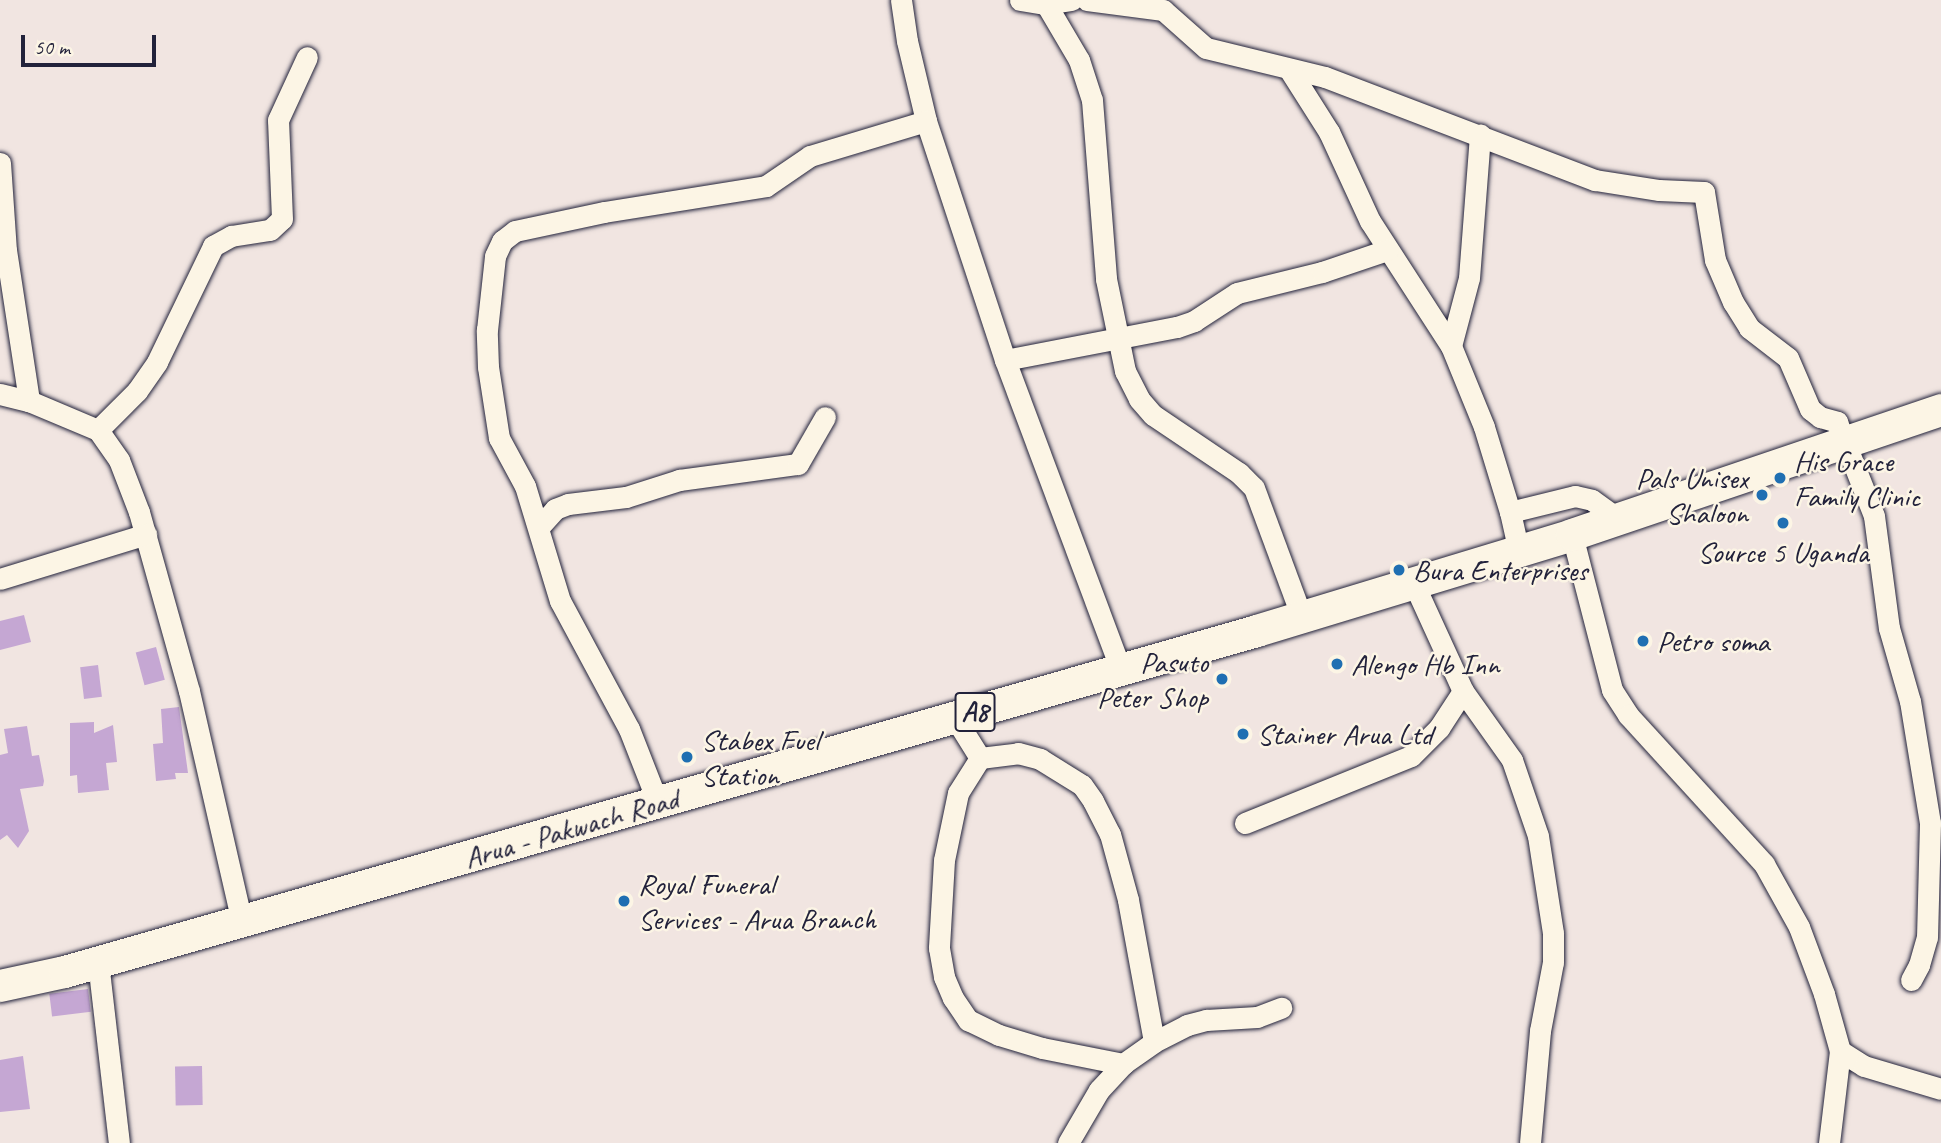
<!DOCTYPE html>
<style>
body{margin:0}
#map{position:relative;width:1941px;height:1143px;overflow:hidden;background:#f1e5e1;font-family:Caveat,sans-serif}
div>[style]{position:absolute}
.building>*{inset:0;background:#c5a7d3;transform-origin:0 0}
.roads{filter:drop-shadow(0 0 2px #22223b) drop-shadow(0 0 2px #22223b)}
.street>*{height:21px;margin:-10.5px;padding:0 10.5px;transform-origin:10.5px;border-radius:10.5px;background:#fcf5e5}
.primary>*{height:32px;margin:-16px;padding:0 16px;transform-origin:16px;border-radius:16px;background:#fcf5e5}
.dots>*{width:19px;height:19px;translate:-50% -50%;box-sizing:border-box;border:4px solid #fcf5e5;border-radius:50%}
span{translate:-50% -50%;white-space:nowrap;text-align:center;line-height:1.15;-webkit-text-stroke:5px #fcf5e5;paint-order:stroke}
.shield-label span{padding:2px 5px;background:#fcf5e5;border:2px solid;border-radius:5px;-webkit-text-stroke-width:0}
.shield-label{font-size:28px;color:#22223b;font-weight:700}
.poi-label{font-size:30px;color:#22223b}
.left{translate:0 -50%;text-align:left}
.right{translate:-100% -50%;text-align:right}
.street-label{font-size:30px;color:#22223b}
.scale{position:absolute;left:21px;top:35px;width:135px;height:32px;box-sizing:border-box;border:4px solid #22223b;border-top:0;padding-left:9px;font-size:21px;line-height:24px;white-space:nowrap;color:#22223b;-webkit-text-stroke:5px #fcf5e5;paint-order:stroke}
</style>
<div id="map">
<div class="building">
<i style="clip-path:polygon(24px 615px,31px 642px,0 650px,0 621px)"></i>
<i style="left:156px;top:647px;width:34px;height:21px;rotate:75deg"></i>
<i style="left:98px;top:665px;width:32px;height:18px;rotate:83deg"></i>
<i style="clip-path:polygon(179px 707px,188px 773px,175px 773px,176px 779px,156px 781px,153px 744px,163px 743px,161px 709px)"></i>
<i style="clip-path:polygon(94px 722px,94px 733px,113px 725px,117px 762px,106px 763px,109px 790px,78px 793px,77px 775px,70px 776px,70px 723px)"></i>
<i style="clip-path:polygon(27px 726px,32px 756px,39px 755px,44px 781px,43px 786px,20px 789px,29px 831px,18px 848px,7px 835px,0 840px,0 755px,8px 753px,4px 729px)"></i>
<i style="left:88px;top:989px;width:23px;height:39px;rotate:83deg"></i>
<i style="clip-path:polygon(23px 1056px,30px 1109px,0 1112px,0 1060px)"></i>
<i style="left:202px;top:1066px;width:39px;height:27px;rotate:89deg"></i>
</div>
<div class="roads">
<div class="street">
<i style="left:901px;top:0;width:41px;rotate:81.7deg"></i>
<i style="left:907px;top:41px;width:82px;rotate:76.6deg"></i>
<i style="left:926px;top:121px;width:252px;rotate:71.7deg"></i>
<i style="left:1005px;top:360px;width:331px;rotate:69.5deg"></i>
<i style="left:1020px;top:0;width:26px;rotate:9deg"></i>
<i style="left:1046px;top:4px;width:26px;rotate:-9deg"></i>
<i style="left:1087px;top:0;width:77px;rotate:7.5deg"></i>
<i style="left:1163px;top:10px;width:57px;rotate:41.5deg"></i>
<i style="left:1206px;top:48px;width:122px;rotate:13.7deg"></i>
<i style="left:1325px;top:77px;width:289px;rotate:20.9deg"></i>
<i style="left:1595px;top:180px;width:65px;rotate:8.9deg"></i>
<i style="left:1659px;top:190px;width:45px;rotate:2.5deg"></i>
<i style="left:1704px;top:192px;width:69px;rotate:80.8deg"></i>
<i style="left:1715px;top:260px;width:46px;rotate:66.8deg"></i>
<i style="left:1733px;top:302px;width:31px;rotate:58deg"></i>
<i style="left:1749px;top:328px;width:49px;rotate:37.6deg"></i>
<i style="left:1788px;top:358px;width:56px;rotate:66.7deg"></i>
<i style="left:1810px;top:409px;width:13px;rotate:39deg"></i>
<i style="left:1820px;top:417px;width:18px;rotate:16deg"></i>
<i style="left:1837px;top:422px;width:101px;rotate:68.5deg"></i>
<i style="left:1874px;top:516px;width:113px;rotate:82.4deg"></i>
<i style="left:1889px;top:628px;width:76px;rotate:74deg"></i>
<i style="left:1910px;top:701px;width:124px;rotate:80.7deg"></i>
<i style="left:1930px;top:823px;width:114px;rotate:91.5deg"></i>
<i style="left:1927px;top:937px;width:29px;rotate:106deg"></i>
<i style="left:1919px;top:965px;width:17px;rotate:118deg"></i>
<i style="left:1046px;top:4px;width:65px;rotate:59.5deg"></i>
<i style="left:1079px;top:60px;width:42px;rotate:72deg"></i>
<i style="left:1092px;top:100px;width:180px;rotate:85.5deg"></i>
<i style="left:1106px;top:279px;width:94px;rotate:78.3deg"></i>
<i style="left:1125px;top:371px;width:31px;rotate:63deg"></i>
<i style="left:1139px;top:399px;width:21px;rotate:49deg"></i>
<i style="left:1153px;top:415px;width:104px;rotate:34deg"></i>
<i style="left:1239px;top:473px;width:21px;rotate:45deg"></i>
<i style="left:1254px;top:488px;width:139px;rotate:69.7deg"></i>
<i style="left:1289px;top:69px;width:75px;rotate:57.6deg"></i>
<i style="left:1329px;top:132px;width:98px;rotate:65.3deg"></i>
<i style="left:1370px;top:221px;width:149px;rotate:57.1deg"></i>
<i style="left:1451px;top:346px;width:87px;rotate:67.8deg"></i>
<i style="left:1484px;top:427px;width:89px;rotate:73deg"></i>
<i style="left:1510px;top:512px;width:41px;rotate:77.3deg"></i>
<i style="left:0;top:163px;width:87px;rotate:86.1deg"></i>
<i style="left:6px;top:250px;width:153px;rotate:81.3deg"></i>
<i style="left:1451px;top:346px;width:70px;rotate:-75.2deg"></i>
<i style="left:1469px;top:278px;width:144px;rotate:-85.6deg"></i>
<i style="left:1005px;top:360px;width:175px;rotate:-10.9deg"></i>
<i style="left:1177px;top:327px;width:18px;rotate:-19deg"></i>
<i style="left:1194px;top:321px;width:51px;rotate:-33.1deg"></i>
<i style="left:1237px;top:293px;width:88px;rotate:-13.9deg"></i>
<i style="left:1322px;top:272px;width:69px;rotate:-18.7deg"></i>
<i style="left:0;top:394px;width:30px;rotate:14deg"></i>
<i style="left:29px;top:401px;width:75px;rotate:22.8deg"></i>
<i style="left:98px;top:430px;width:37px;rotate:55deg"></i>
<i style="left:119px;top:460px;width:56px;rotate:69deg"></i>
<i style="left:139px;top:512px;width:186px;rotate:74.4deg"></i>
<i style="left:189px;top:691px;width:237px;rotate:77.1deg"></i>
<i style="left:98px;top:430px;width:55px;rotate:-45deg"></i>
<i style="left:137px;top:391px;width:35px;rotate:-55deg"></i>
<i style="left:157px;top:362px;width:129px;rotate:-64.2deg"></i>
<i style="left:213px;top:246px;width:21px;rotate:-29deg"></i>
<i style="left:231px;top:236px;width:39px;rotate:-9deg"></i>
<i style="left:270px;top:230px;width:16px;rotate:-43deg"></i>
<i style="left:282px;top:219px;width:99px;rotate:-92.3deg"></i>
<i style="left:278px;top:120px;width:69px;rotate:-65.3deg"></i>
<i style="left:1510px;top:512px;width:67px;rotate:-13.8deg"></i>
<i style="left:1575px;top:496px;width:17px;rotate:13deg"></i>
<i style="left:1592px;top:500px;width:32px;rotate:36deg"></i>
<i style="left:539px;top:527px;width:24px;rotate:-48deg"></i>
<i style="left:555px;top:509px;width:14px;rotate:-21deg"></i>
<i style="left:568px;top:504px;width:58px;rotate:-6.9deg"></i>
<i style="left:626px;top:497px;width:56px;rotate:-17.8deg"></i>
<i style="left:679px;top:480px;width:120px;rotate:-7.7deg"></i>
<i style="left:798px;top:464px;width:54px;rotate:-60.1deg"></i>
<i style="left:1572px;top:535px;width:160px;rotate:75.5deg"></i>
<i style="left:1612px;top:690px;width:30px;rotate:57deg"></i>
<i style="left:1628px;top:715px;width:202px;rotate:47.6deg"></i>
<i style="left:1764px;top:864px;width:72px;rotate:60.9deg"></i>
<i style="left:1799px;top:927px;width:72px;rotate:69.5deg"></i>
<i style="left:1824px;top:994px;width:59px;rotate:74.3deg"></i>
<i style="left:1840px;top:1051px;width:93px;rotate:96.8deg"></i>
<i style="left:0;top:579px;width:153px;rotate:-17.1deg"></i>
<i style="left:1414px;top:584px;width:118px;rotate:65.4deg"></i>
<i style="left:1463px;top:691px;width:85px;rotate:54.6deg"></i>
<i style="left:1512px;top:760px;width:80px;rotate:71.1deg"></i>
<i style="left:1538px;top:836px;width:98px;rotate:81.2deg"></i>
<i style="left:1553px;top:933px;width:29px;rotate:90deg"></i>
<i style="left:1553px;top:962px;width:70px;rotate:100.7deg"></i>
<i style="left:1540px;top:1031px;width:112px;rotate:95.1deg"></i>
<i style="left:955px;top:718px;width:47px;rotate:58deg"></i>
<i style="left:980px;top:758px;width:38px;rotate:-7deg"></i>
<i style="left:1018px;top:753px;width:23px;rotate:15deg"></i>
<i style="left:1040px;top:759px;width:49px;rotate:31.8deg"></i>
<i style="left:1082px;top:785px;width:19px;rotate:55deg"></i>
<i style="left:1093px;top:801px;width:37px;rotate:63deg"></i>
<i style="left:1110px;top:834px;width:68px;rotate:74.7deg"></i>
<i style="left:1128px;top:900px;width:144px;rotate:79.6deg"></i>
<i style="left:980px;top:758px;width:41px;rotate:122.2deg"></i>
<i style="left:958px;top:793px;width:68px;rotate:101.8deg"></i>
<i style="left:944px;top:860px;width:88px;rotate:93.3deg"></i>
<i style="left:939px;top:948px;width:29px;rotate:80deg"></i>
<i style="left:944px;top:977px;width:23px;rotate:67deg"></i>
<i style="left:953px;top:998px;width:27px;rotate:56deg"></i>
<i style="left:968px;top:1020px;width:34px;rotate:26deg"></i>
<i style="left:999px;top:1035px;width:45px;rotate:16.8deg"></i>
<i style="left:1042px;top:1048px;width:83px;rotate:11.2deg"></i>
<i style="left:658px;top:803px;width:79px;rotate:-111.4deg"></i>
<i style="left:629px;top:729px;width:145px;rotate:-118.3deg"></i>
<i style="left:560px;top:601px;width:120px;rotate:-106.9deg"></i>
<i style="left:525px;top:486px;width:55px;rotate:-118.4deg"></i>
<i style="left:499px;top:438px;width:72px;rotate:-98.8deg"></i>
<i style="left:488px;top:367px;width:37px;rotate:-92deg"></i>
<i style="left:487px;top:330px;width:74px;rotate:-83.8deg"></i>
<i style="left:495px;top:256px;width:17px;rotate:-65deg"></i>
<i style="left:502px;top:241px;width:16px;rotate:-38deg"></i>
<i style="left:515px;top:231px;width:91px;rotate:-12.1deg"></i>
<i style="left:604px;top:212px;width:164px;rotate:-9.1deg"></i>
<i style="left:766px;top:186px;width:53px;rotate:-34.3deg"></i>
<i style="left:810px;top:156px;width:121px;rotate:-16.8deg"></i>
<i style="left:1245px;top:823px;width:179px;rotate:-22deg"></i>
<i style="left:1411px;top:756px;width:40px;rotate:-45deg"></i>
<i style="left:1439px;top:728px;width:44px;rotate:-57deg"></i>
<i style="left:98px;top:962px;width:182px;rotate:83.4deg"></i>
<i style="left:1840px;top:1051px;width:28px;rotate:32deg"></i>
<i style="left:1864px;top:1066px;width:80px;rotate:16.6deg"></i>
<i style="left:1068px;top:1143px;width:61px;rotate:-59.7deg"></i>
<i style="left:1099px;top:1090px;width:35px;rotate:-47deg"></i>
<i style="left:1123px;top:1064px;width:38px;rotate:-35deg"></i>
<i style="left:1154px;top:1042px;width:37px;rotate:-27deg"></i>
<i style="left:1187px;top:1025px;width:20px;rotate:-15deg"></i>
<i style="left:1206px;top:1020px;width:51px;rotate:-3.4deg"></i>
<i style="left:1257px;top:1017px;width:26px;rotate:-21deg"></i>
</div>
<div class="primary">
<i style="left:0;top:986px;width:66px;rotate:-12.2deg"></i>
<i style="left:65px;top:972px;width:1240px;rotate:-15.96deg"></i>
<i style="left:1257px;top:631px;width:329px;rotate:-16.9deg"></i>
<i style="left:1572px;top:535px;width:390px;rotate:-18.7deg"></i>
</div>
</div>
<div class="dots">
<i style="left:1780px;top:478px;background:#1f6fb2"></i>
<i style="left:1762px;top:495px;background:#1f6fb2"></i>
<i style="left:1783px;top:523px;background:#1f6fb2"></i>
<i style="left:1399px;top:570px;background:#1f6fb2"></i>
<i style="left:1643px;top:641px;background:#1f6fb2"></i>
<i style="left:1337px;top:664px;background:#1f6fb2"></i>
<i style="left:1222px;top:679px;background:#1f6fb2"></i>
<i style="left:1243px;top:734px;background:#1f6fb2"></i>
<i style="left:687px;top:757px;background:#1f6fb2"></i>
<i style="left:624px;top:901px;background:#1f6fb2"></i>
</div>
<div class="shield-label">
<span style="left:975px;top:712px">A8</span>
</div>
<div class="poi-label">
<span class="left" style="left:1794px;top:478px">His Grace<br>Family Clinic</span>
<span class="right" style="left:1748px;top:495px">Pals Unisex<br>Shaloon</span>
<span style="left:1783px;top:552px">Source 5 Uganda</span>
<span class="left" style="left:1413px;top:570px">Bura Enterprises</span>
<span class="left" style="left:1657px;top:641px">Petro soma</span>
<span class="right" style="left:1208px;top:679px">Pasuto<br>Peter Shop</span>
<span class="left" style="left:1351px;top:664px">Alengo Hb Inn</span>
<span class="left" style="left:1257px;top:734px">Stainer Arua Ltd</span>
<span class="left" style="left:701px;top:757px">Stabex Fuel<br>Station</span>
<span class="left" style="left:638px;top:901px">Royal Funeral<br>Services - Arua Branch</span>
</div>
<div class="street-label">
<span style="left:571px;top:828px;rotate:-16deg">Arua - Pakwach Road</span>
</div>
<div class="scale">50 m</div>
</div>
